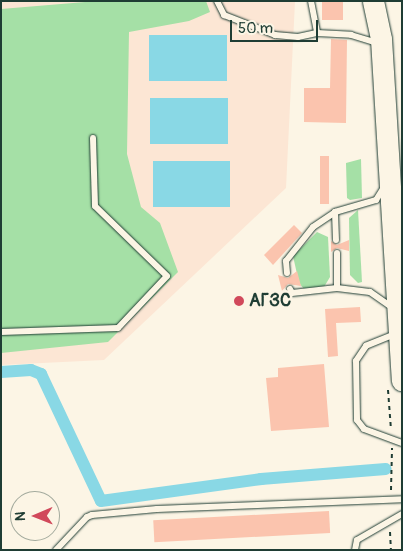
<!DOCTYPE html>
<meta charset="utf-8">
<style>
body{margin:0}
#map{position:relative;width:403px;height:551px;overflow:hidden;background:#fcf5e5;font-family:Pangolin,sans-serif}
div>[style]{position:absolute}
.built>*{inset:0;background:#fce6d4}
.green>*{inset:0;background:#a5e0a6}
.water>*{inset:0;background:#89d8e5;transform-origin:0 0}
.canal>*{height:12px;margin:-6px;padding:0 6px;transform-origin:6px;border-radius:6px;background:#89d8e5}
.building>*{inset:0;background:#fbc4ae;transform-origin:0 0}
.path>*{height:2px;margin-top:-1px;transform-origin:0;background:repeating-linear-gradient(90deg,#1f3d34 0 4px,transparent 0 8px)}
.roads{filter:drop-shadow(0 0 1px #1f3d34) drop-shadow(0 0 1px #1f3d34)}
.service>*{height:6px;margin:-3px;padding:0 3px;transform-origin:3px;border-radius:3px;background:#fcf5e5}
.trunk>*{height:21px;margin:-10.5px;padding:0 10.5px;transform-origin:10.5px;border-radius:10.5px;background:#fcf5e5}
.dots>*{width:14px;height:14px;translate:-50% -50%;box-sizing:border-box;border:2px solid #fcf5e5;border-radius:50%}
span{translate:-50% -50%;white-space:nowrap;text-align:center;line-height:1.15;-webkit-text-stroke:5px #fcf5e5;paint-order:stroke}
.poi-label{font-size:18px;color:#1f3d34;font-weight:700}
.left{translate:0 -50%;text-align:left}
.frame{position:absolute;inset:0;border:2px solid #1f3d34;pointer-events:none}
.north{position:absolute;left:10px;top:491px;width:50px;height:50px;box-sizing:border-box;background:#fcf5e5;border:1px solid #a4ab9e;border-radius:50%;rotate:269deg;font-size:14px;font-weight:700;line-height:20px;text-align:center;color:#1f3d34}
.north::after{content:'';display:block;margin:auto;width:18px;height:22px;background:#d1495b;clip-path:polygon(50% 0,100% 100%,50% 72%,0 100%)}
.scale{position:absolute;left:230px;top:20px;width:88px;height:22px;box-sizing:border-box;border:2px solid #1f3d34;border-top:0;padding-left:6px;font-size:15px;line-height:18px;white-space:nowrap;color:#1f3d34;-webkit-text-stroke:4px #fcf5e5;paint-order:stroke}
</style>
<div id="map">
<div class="built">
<i style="clip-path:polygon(1px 1px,295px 1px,286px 188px,104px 360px,1px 365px)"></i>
</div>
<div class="green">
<i style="clip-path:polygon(97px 1px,206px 1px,210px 12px,189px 21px,129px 32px,127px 154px,141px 207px,160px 223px,178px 272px,108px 342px,1px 353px,1px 9px)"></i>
<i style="clip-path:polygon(361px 159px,362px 198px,350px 200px,347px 198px,346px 163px)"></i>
<i style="clip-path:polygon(358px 210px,362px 282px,358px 283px,350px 275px,349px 218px)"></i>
<i style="clip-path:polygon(317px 232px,328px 237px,330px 277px,324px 287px,304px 289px,299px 283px,293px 256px)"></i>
</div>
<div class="water">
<i style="left:149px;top:35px;width:78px;height:46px"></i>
<i style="left:150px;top:98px;width:78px;height:46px"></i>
<i style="left:230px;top:161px;width:46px;height:77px;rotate:90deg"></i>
</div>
<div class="canal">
<i style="left:1px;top:372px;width:30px;rotate:-4deg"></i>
<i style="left:31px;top:370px;width:11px;rotate:22deg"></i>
<i style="left:41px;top:374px;width:140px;rotate:64.7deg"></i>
<i style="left:101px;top:501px;width:162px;rotate:-7.8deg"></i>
<i style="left:261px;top:479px;width:125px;rotate:-4.6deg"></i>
</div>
<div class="building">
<i style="left:322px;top:1px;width:21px;height:19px"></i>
<i style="clip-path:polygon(331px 39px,347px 40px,346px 123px,304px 122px,304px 88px,330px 88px)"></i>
<i style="left:320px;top:156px;width:9px;height:48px"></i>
<i style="clip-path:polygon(294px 225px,302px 233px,273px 265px,264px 255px)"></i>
<i style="clip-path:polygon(349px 240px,349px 251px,337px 248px,331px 252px,331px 241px,337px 245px)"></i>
<i style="clip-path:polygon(297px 271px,301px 286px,288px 284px,282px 291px,278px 275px,288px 278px)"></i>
<i style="clip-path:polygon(360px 307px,361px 322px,336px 323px,338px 356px,328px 357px,325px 309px)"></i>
<i style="clip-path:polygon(324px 364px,329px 427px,271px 431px,266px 378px,278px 377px,278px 368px)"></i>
<i style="left:329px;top:511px;width:22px;height:176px;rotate:87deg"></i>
</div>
<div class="path">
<i style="left:388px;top:390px;width:40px;rotate:85.7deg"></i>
<i style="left:391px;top:490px;width:42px;rotate:-88.6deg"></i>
<i style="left:390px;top:532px;width:18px;rotate:87deg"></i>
</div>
<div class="roads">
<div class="service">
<i style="left:217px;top:1px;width:16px;rotate:63deg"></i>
<i style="left:224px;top:15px;width:55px;rotate:21.4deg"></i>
<i style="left:275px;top:35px;width:23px;rotate:5deg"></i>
<i style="left:298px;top:37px;width:19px;rotate:-12deg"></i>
<i style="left:311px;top:1px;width:33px;rotate:79deg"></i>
<i style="left:317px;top:33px;width:34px;rotate:3deg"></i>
<i style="left:351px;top:35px;width:28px;rotate:17deg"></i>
<i style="left:335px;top:212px;width:28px;rotate:88deg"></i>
<i style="left:337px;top:253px;width:35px;rotate:90deg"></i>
<i style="left:287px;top:273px;width:12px;rotate:-95deg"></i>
<i style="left:286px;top:261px;width:43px;rotate:-51.5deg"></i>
<i style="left:313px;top:227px;width:27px;rotate:-34deg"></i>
<i style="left:335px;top:212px;width:43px;rotate:-16.3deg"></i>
<i style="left:376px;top:200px;width:15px;rotate:-58deg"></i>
<i style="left:290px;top:289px;width:4px;rotate:63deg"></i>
<i style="left:292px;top:293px;width:45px;rotate:-6.3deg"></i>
<i style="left:337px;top:288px;width:33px;rotate:7deg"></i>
<i style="left:370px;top:292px;width:28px;rotate:35deg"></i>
<i style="left:1px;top:332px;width:117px;rotate:-2deg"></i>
<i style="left:118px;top:328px;width:71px;rotate:-46.7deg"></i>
<i style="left:167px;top:276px;width:100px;rotate:-135.8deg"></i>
<i style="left:95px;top:206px;width:68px;rotate:-91.7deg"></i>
<i style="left:395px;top:334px;width:31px;rotate:158deg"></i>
<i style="left:366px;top:346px;width:18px;rotate:124deg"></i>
<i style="left:356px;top:361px;width:59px;rotate:89deg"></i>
<i style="left:357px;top:420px;width:11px;rotate:52deg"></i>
<i style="left:364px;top:429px;width:40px;rotate:20.2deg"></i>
<i style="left:56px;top:550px;width:45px;rotate:-46.8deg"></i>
<i style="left:87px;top:517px;width:5px;rotate:-22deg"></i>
<i style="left:92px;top:515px;width:65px;rotate:-5.3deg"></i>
<i style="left:157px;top:509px;width:245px;rotate:-2.3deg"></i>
<i style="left:355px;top:550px;width:10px;rotate:-79deg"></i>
<i style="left:357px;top:540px;width:52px;rotate:-30deg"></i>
</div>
<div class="trunk">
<i style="left:373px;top:1px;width:39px;rotate:78deg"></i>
<i style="left:381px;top:39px;width:342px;rotate:86.5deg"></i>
</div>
</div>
<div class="dots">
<i style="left:239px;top:301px;background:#d1495b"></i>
</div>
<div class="poi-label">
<span class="left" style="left:249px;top:301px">АГЗС</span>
</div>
<div class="frame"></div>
<div class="north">N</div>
<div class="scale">50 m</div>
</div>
